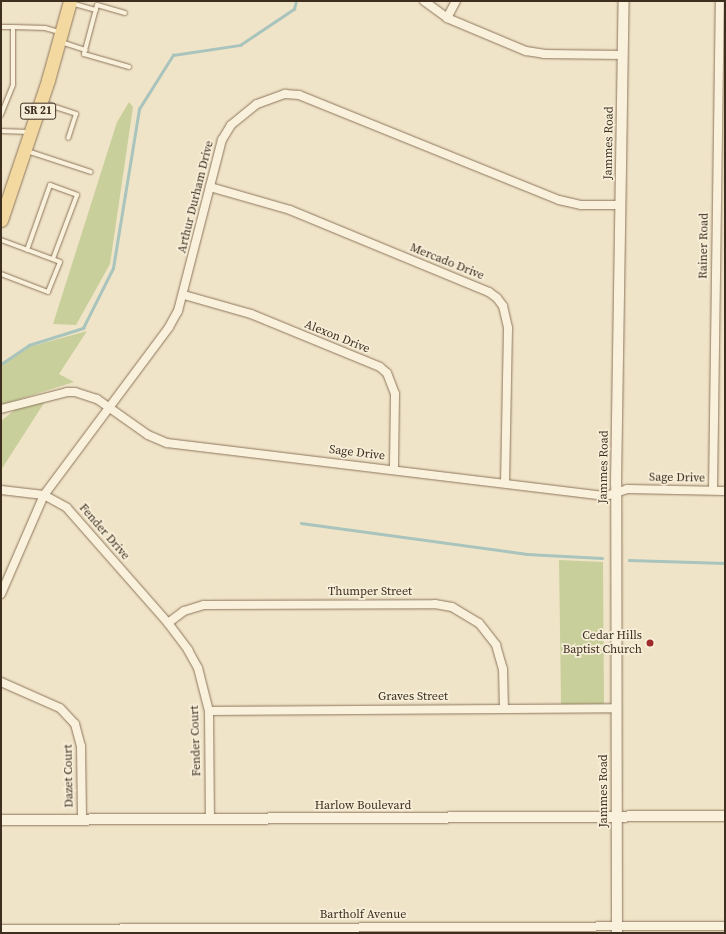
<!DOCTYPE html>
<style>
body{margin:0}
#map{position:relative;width:726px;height:934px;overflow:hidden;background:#f0e4c8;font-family:"Source Serif 4",serif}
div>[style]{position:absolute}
.green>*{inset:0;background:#c9cf9b}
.stream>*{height:2.5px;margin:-1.25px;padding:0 1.25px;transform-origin:1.25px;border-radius:1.25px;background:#a9c4bc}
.roads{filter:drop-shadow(0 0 1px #8d765c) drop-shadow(0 0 1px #8d765c)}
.service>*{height:4px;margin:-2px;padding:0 2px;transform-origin:2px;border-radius:2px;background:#faf1dc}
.minor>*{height:8px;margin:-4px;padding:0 4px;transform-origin:4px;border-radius:4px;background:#faf1dc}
.tertiary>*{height:10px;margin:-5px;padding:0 5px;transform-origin:5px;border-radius:5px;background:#faf1dc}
.primary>*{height:13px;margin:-6.5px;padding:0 6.5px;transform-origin:6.5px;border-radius:6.5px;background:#f3d9a0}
.dots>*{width:11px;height:11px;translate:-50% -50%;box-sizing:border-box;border:2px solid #f7eed8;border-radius:50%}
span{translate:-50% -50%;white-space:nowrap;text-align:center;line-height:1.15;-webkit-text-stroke:3.5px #f7eed8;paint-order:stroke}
.shield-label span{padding:1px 3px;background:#f7eed8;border:1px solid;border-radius:3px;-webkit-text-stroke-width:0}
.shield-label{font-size:11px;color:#3d2e20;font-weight:700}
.street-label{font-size:12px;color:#3d2e20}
.poi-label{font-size:12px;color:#3d2e20}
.right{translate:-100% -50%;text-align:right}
.frame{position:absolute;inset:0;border:2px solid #3d2e20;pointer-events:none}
</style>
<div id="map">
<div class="green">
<i style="clip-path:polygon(129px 102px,133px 107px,110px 264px,76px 325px,53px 324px,117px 122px)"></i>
<i style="clip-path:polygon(87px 331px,59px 374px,74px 382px,1px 405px,1px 366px,29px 347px)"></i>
<i style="clip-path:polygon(46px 400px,1px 470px,1px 421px,16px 409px)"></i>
<i style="clip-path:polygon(559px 560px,603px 562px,604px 703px,602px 704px,561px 704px)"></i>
</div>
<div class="stream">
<i style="left:1px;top:364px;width:34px;rotate:-34deg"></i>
<i style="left:29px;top:345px;width:57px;rotate:-17.5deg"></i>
<i style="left:83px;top:328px;width:67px;rotate:-63.4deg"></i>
<i style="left:113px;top:268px;width:161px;rotate:-80.7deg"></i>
<i style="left:139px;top:109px;width:64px;rotate:-57.8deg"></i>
<i style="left:173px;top:55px;width:68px;rotate:-8.5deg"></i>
<i style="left:240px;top:45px;width:65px;rotate:-33.7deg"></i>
<i style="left:294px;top:9px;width:8px;rotate:-76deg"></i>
<i style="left:301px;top:523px;width:228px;rotate:7.8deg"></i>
<i style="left:527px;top:554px;width:75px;rotate:3.1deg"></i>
<i style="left:629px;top:560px;width:96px;rotate:1.8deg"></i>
</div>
<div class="roads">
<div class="service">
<i style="left:71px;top:3px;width:26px;rotate:16deg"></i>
<i style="left:125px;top:13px;width:29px;rotate:-164deg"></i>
<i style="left:97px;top:5px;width:51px;rotate:104.9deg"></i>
<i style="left:84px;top:54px;width:47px;rotate:16.1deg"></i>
<i style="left:1px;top:27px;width:12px"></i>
<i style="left:13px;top:27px;width:58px;rotate:90deg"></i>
<i style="left:13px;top:85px;width:32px;rotate:112deg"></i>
<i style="left:13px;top:27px;width:32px;rotate:2deg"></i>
<i style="left:45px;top:28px;width:15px;rotate:16deg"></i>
<i style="left:61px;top:42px;width:26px;rotate:18deg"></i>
<i style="left:43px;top:103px;width:35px;rotate:18deg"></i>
<i style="left:76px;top:114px;width:25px;rotate:108deg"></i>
<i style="left:1px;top:131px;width:28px;rotate:2deg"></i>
<i style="left:27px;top:151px;width:67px;rotate:18.2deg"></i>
<i style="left:1px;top:240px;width:63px;rotate:20.4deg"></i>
<i style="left:60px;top:262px;width:32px;rotate:112deg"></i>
<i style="left:48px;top:292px;width:50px;rotate:-159deg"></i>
<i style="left:27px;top:250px;width:69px;rotate:-70.5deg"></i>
<i style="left:50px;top:185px;width:29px;rotate:20deg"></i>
<i style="left:77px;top:195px;width:68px;rotate:110.6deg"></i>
</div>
<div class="minor">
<i style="left:424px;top:1px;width:29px;rotate:36deg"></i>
<i style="left:447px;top:18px;width:86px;rotate:22.7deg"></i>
<i style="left:526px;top:51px;width:18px;rotate:9deg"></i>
<i style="left:544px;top:54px;width:79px;rotate:0.7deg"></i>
<i style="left:447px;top:18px;width:19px;rotate:-62deg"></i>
<i style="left:210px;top:187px;width:83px;rotate:16deg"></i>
<i style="left:290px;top:210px;width:215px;rotate:22.4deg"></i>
<i style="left:489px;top:292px;width:10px;rotate:37deg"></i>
<i style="left:497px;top:298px;width:10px;rotate:53deg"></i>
<i style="left:503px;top:306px;width:23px;rotate:77deg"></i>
<i style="left:508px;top:328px;width:155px;rotate:91.1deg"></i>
<i style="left:184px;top:295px;width:70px;rotate:15.8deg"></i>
<i style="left:251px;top:314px;width:139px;rotate:22.3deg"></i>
<i style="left:380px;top:367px;width:9px;rotate:41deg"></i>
<i style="left:387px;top:373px;width:22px;rotate:69deg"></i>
<i style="left:395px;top:394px;width:76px;rotate:90.8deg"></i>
<i style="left:1px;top:409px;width:68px;rotate:-14.4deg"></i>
<i style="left:67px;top:392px;width:8px"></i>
<i style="left:75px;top:392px;width:23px;rotate:18deg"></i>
<i style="left:97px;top:399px;width:62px;rotate:35.2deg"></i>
<i style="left:148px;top:435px;width:21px;rotate:23deg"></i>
<i style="left:167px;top:443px;width:442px;rotate:6.9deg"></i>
<i style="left:606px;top:496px;width:22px;rotate:-18deg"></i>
<i style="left:627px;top:489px;width:98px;rotate:1.2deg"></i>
<i style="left:1px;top:490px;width:43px;rotate:6.6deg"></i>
<i style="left:44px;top:495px;width:26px;rotate:29deg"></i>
<i style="left:67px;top:508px;width:153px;rotate:48.7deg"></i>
<i style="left:168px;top:623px;width:34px;rotate:53deg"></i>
<i style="left:188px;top:650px;width:21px;rotate:61deg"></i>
<i style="left:198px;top:668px;width:44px;rotate:75.7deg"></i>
<i style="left:209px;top:711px;width:108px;rotate:89.5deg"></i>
<i style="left:713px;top:490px;width:489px;rotate:-89.2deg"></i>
<i style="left:1px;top:594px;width:108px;rotate:-66.5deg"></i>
<i style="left:44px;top:495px;width:209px;rotate:-53.3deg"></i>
<i style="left:169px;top:327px;width:18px;rotate:-61deg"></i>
<i style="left:178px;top:311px;width:177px;rotate:-75.6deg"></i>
<i style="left:222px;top:140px;width:17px;rotate:-59deg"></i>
<i style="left:231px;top:125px;width:33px;rotate:-39deg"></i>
<i style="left:257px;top:104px;width:30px;rotate:-20deg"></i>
<i style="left:285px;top:94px;width:14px;rotate:4deg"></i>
<i style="left:299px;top:95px;width:280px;rotate:22deg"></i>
<i style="left:559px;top:200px;width:23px;rotate:13deg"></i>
<i style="left:581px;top:205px;width:40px"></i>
<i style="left:168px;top:623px;width:20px;rotate:-37deg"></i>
<i style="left:184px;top:611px;width:21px;rotate:-17deg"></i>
<i style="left:204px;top:605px;width:231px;rotate:-0.2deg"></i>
<i style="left:435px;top:604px;width:17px;rotate:10deg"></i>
<i style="left:452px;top:607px;width:31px;rotate:31deg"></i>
<i style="left:479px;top:623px;width:28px;rotate:52deg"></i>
<i style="left:496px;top:645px;width:25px;rotate:74deg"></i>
<i style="left:503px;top:669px;width:40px;rotate:88.6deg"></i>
<i style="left:1px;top:682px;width:64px;rotate:23.8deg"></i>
<i style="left:60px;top:708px;width:22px;rotate:47deg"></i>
<i style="left:75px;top:724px;width:23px;rotate:75deg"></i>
<i style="left:81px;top:746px;width:74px;rotate:89.2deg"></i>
<i style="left:209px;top:711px;width:407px;rotate:-0.4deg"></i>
<i style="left:1px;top:929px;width:724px;rotate:-0.24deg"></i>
</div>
<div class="tertiary">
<i style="left:1px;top:820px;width:724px;rotate:-0.32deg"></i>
<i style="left:617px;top:933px;width:449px;rotate:-90.1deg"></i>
<i style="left:616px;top:484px;width:483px;rotate:-89.1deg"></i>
</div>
<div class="primary">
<i style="left:1px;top:220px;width:148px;rotate:-71.4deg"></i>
<i style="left:48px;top:80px;width:82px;rotate:-74.4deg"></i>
</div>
</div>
<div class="dots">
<i style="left:650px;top:643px;background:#9e2a2b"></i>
</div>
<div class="shield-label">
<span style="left:38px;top:111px">SR 21</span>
</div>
<div class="street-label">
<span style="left:609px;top:143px;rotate:-89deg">Jammes Road</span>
<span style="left:196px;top:197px;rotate:-76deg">Arthur Durham Drive</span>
<span style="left:704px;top:246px;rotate:-89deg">Rainer Road</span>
<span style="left:447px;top:262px;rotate:22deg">Mercado Drive</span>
<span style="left:337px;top:337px;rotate:22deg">Alexon Drive</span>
<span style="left:357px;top:453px;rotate:7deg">Sage Drive</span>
<span style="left:604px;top:467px;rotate:-89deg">Jammes Road</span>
<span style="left:677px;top:478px;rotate:1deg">Sage Drive</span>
<span style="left:104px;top:532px;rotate:49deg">Fender Drive</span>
<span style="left:370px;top:592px">Thumper Street</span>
<span style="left:413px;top:697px">Graves Street</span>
<span style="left:196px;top:741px;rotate:-92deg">Fender Court</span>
<span style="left:69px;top:776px;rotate:-91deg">Dazet Court</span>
<span style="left:604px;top:791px;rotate:-90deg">Jammes Road</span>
<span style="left:363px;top:806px">Harlow Boulevard</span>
<span style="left:363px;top:915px">Bartholf Avenue</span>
</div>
<div class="poi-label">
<span class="right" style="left:642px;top:643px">Cedar Hills<br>Baptist Church</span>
</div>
<div class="frame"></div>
</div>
